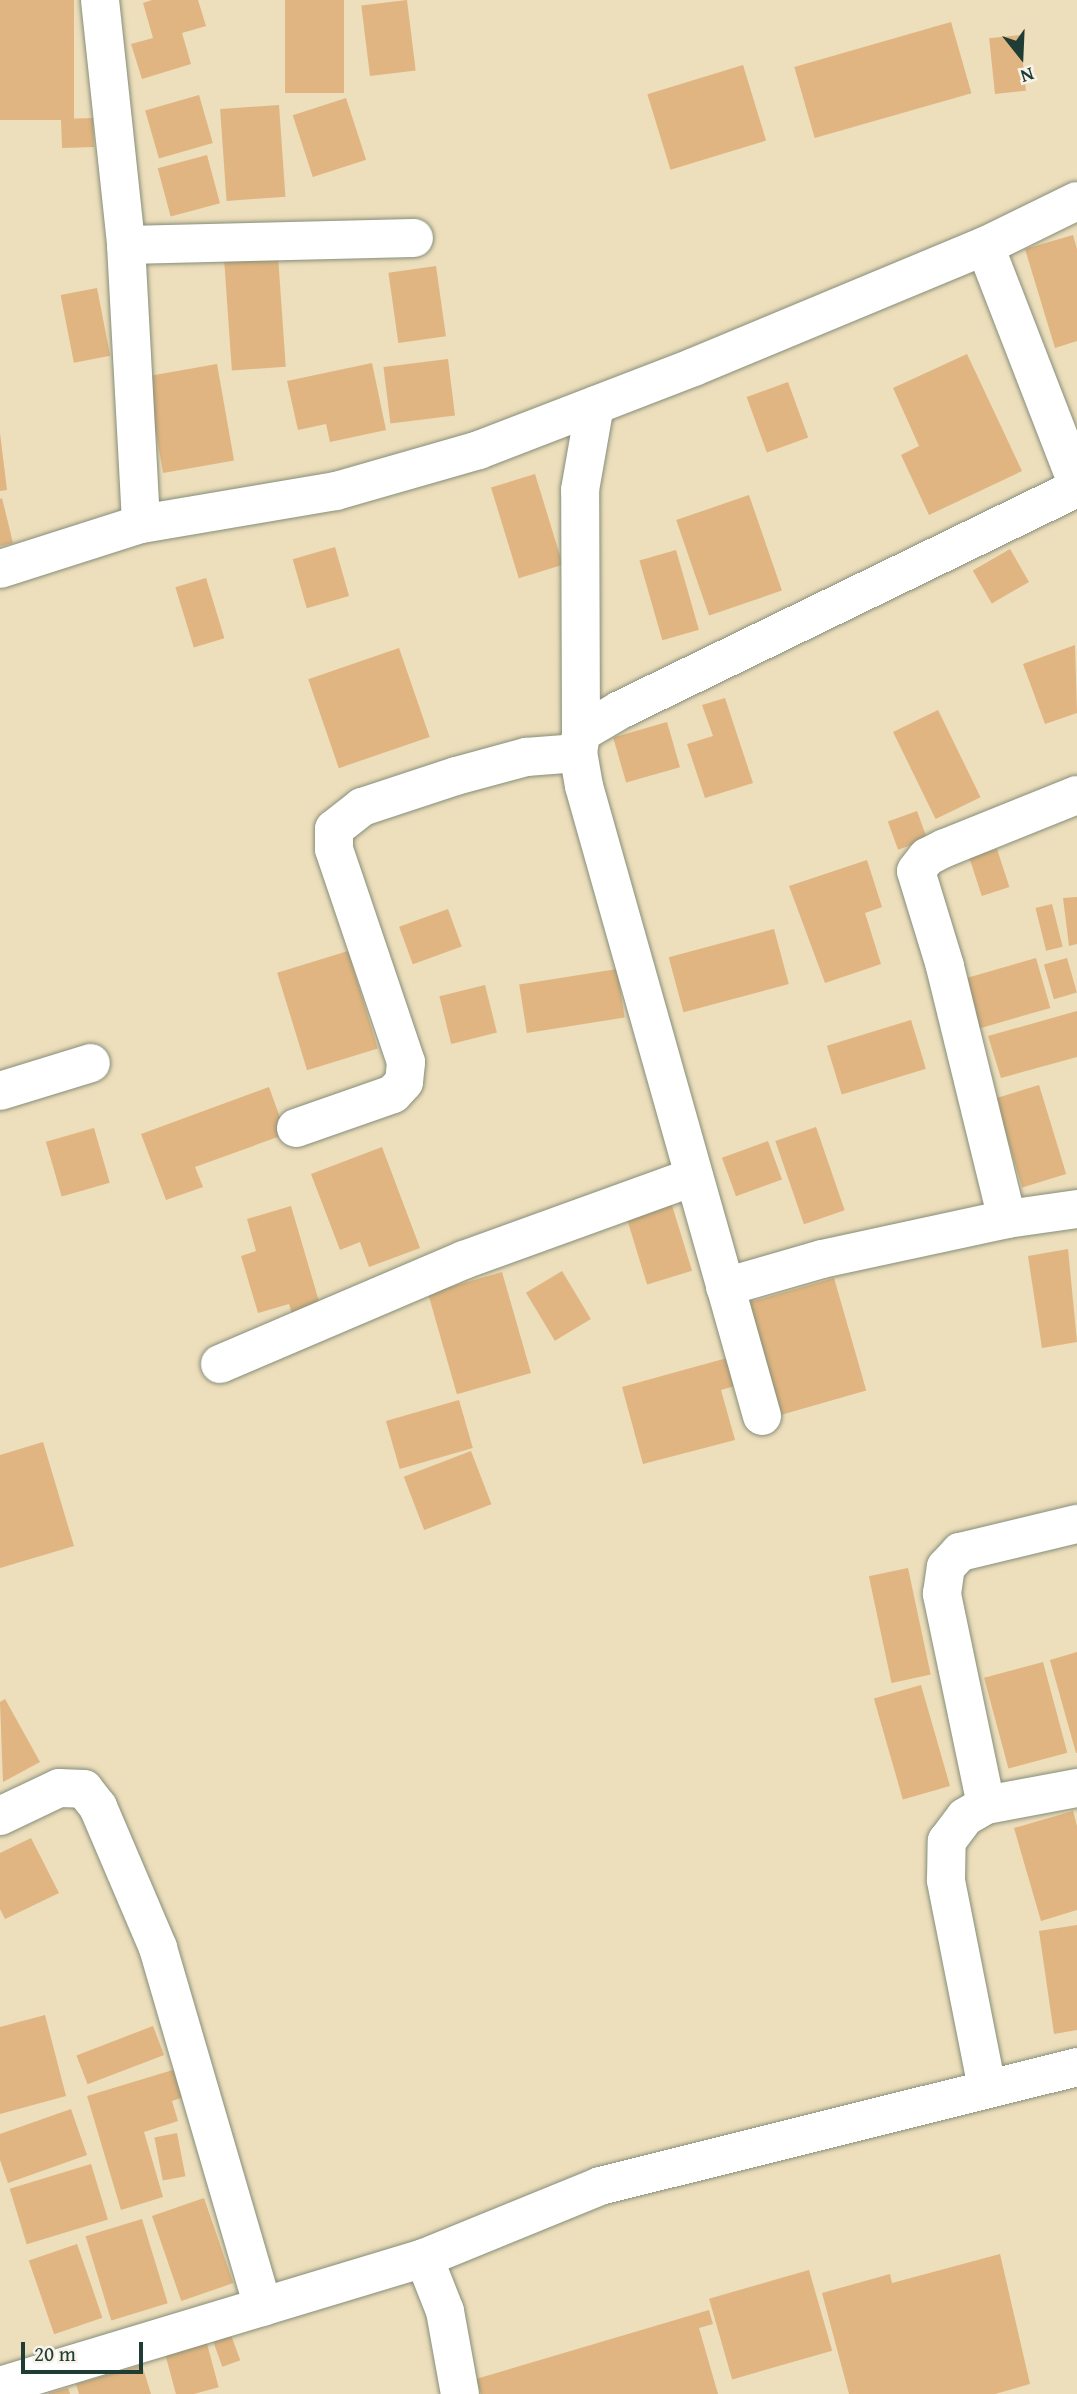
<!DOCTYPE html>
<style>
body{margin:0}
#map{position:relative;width:1077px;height:2394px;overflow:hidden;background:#eddebc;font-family:"Gentium Book Plus",serif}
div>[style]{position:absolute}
.building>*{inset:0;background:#e0b581;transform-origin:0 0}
.roads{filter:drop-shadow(0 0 2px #868e78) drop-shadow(0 0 2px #868e78)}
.minor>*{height:38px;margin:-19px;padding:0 19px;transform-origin:19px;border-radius:19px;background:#fff}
.tertiary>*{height:38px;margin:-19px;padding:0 19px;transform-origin:19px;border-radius:19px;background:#fff}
span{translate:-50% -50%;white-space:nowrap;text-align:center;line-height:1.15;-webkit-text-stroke:6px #f7f3e8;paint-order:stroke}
.north{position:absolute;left:986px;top:21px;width:70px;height:70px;-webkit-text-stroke:5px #f7f3e8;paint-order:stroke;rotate:162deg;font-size:19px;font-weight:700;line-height:28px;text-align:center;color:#1f3d34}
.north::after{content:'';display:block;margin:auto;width:24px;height:32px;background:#1f3d34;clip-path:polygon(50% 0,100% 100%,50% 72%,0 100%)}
.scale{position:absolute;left:21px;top:2342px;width:122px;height:32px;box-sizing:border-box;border:4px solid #1f3d34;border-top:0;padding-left:9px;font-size:21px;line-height:24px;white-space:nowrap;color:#1f3d34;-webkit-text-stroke:5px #f7f3e8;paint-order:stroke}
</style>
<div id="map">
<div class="building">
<i style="left:0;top:0;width:74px;height:120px"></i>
<i style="clip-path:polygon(152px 0,198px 0,206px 26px,182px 33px,191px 64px,142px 79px,131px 44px,153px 38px,143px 3px)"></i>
<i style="left:285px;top:0;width:59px;height:93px"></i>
<i style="left:407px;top:0;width:71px;height:46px;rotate:83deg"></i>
<i style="left:951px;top:22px;width:74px;height:163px;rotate:74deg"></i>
<i style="left:1020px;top:35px;width:56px;height:31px;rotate:84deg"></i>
<i style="left:743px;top:65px;width:79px;height:100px;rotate:73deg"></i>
<i style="left:199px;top:95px;width:50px;height:56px;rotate:74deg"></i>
<i style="left:346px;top:98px;width:65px;height:56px;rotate:72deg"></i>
<i style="left:279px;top:105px;width:92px;height:59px;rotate:86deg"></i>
<i style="left:93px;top:118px;width:29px;height:32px;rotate:88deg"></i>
<i style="left:207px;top:155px;width:50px;height:51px;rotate:75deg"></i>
<i style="clip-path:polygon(1073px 235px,1077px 249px,1077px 341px,1055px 348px,1025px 249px)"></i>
<i style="left:278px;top:256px;width:111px;height:54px;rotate:86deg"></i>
<i style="left:436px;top:266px;width:71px;height:48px;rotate:82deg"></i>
<i style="left:97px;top:288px;width:69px;height:37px;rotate:79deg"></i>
<i style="clip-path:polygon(967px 354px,1022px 471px,929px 515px,901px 455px,919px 446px,893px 388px)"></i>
<i style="left:448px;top:359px;width:57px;height:65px;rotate:83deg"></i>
<i style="clip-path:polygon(372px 363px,386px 430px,330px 442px,326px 424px,298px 430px,287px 381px)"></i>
<i style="left:217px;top:364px;width:98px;height:72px;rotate:80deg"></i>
<i style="left:788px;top:382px;width:59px;height:44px;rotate:70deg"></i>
<i style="clip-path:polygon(0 433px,7px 490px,0 491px)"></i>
<i style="left:535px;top:474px;width:95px;height:46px;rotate:73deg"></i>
<i style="left:749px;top:495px;width:101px;height:77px;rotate:71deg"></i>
<i style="clip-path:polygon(2px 498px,13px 543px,0 546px,0 499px)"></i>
<i style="left:335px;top:547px;width:51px;height:44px;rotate:74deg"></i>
<i style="left:1010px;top:549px;width:38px;height:43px;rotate:60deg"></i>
<i style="left:676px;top:550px;width:83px;height:38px;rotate:74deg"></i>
<i style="left:206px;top:578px;width:63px;height:32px;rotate:73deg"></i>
<i style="clip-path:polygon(1075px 645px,1077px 713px,1045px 724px,1023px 664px)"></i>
<i style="left:399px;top:648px;width:94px;height:96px;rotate:71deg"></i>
<i style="clip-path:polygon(725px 698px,753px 783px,705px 798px,687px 744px,713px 736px,702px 705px)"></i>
<i style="left:938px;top:710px;width:97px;height:50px;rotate:64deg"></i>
<i style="left:667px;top:722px;width:47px;height:56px;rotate:74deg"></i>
<i style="left:917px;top:811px;width:30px;height:31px;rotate:70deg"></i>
<i style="left:997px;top:849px;width:40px;height:29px;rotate:72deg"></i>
<i style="clip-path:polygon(867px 860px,882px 907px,865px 913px,881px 964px,825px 983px,789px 886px)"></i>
<i style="clip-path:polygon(1077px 897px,1077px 944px,1069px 946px,1063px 898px)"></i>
<i style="left:1052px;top:904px;width:44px;height:17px;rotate:76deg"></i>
<i style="left:448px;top:909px;width:40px;height:52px;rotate:70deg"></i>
<i style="left:774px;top:929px;width:57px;height:109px;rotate:75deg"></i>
<i style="left:348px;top:951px;width:102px;height:74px;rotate:73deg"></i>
<i style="left:1036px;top:958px;width:52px;height:74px;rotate:74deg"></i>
<i style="left:1067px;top:958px;width:36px;height:24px;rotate:74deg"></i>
<i style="left:617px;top:969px;width:49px;height:99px;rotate:81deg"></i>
<i style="left:485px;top:985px;width:49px;height:47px;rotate:76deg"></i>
<i style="clip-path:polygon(1077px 1011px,1077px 1057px,1001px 1078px,988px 1036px)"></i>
<i style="left:911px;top:1020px;width:51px;height:88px;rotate:73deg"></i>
<i style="left:1039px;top:1085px;width:93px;height:46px;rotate:73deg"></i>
<i style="clip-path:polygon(269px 1087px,286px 1134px,195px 1167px,203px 1187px,166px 1200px,141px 1134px)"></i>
<i style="left:816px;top:1127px;width:88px;height:43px;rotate:71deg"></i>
<i style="left:94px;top:1128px;width:57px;height:50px;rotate:74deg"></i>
<i style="left:768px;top:1141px;width:41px;height:49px;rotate:70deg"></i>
<i style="clip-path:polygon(382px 1147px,420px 1248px,369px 1267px,360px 1242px,340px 1250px,311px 1174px)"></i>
<i style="left:671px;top:1202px;width:72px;height:47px;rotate:73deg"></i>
<i style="clip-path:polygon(291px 1206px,323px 1315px,295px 1324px,289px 1304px,258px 1313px,241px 1256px,256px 1251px,247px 1219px)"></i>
<i style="clip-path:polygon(1068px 1249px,1077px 1342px,1042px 1348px,1028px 1256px)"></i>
<i style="left:562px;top:1271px;width:56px;height:42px;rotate:59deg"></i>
<i style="left:502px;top:1272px;width:105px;height:77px;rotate:74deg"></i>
<i style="left:834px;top:1278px;width:117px;height:90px;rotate:74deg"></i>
<i style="clip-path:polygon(727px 1358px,735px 1386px,721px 1390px,735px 1440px,643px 1464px,622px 1387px)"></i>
<i style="left:459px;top:1400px;width:50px;height:76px;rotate:74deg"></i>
<i style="clip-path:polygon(43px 1442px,74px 1546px,0 1568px,0 1455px)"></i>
<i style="left:471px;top:1451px;width:57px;height:72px;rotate:69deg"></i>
<i style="left:908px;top:1568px;width:109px;height:40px;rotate:78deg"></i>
<i style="clip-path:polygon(1077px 1652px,1077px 1753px,1076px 1753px,1050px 1660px)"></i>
<i style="left:1043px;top:1662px;width:94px;height:61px;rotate:75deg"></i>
<i style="left:921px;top:1685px;width:105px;height:49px;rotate:74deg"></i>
<i style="clip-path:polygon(5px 1699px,40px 1762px,3px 1782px,0 1702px)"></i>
<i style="clip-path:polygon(1073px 1811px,1077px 1826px,1077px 1910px,1041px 1921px,1014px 1828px)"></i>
<i style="clip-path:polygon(31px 1838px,59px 1893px,5px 1919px,0 1909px,0 1853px)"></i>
<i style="clip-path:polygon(1077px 1925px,1077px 2030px,1054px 2034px,1039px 1931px)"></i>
<i style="clip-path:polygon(45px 2015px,66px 2096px,0 2114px,0 2027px)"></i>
<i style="left:153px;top:2026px;width:31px;height:82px;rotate:69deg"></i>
<i style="clip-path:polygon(176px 2069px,184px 2097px,172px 2101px,178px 2121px,144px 2132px,163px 2197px,121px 2210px,87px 2096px)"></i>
<i style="clip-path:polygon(71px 2109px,87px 2155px,8px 2183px,0 2160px,0 2134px)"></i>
<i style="left:177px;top:2133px;width:44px;height:23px;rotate:79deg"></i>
<i style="left:91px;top:2164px;width:58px;height:85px;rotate:73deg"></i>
<i style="left:204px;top:2198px;width:90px;height:55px;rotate:71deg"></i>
<i style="left:142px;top:2219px;width:88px;height:59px;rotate:73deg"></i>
<i style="left:77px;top:2244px;width:78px;height:51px;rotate:71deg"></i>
<i style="clip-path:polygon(1000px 2254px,1030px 2384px,995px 2394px,849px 2394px,822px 2293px,890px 2274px,892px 2283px)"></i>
<i style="left:809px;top:2270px;width:84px;height:104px;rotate:74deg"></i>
<i style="clip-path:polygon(709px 2310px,713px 2324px,699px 2328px,718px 2394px,481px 2394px,476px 2379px)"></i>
<i style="left:231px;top:2335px;width:27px;height:19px;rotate:70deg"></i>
<i style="left:206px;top:2340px;width:49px;height:43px;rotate:75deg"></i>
<i style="clip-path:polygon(142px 2365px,151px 2394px,79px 2394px,76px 2384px)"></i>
<i style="clip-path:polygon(68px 2388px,70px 2394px,49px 2394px,49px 2393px)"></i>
</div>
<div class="roads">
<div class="minor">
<i style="left:100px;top:0;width:246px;rotate:83.9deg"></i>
<i style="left:126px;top:245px;width:279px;rotate:86.9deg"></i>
<i style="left:126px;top:245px;width:288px;rotate:-1.4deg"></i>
<i style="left:985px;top:246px;width:254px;rotate:68.8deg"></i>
<i style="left:581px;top:733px;width:243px;rotate:-90.2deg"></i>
<i style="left:580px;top:490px;width:86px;rotate:-80deg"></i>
<i style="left:0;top:1091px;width:95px;rotate:-17.1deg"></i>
<i style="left:296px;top:1128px;width:103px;rotate:-19.3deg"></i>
<i style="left:393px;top:1094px;width:16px;rotate:-47deg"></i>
<i style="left:404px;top:1082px;width:20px;rotate:-84deg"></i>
<i style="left:406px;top:1062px;width:225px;rotate:-108.7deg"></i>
<i style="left:334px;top:849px;width:20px;rotate:-90deg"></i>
<i style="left:334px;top:829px;width:36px;rotate:-38deg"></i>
<i style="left:362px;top:807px;width:99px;rotate:-18.3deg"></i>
<i style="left:456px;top:776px;width:73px;rotate:-15.2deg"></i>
<i style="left:526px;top:757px;width:52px;rotate:-4.4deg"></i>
<i style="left:1007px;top:1219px;width:260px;rotate:-103.8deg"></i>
<i style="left:945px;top:966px;width:99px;rotate:-107deg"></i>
<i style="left:916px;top:871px;width:18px;rotate:-52deg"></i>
<i style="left:927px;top:857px;width:20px;rotate:-27deg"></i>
<i style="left:945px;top:848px;width:142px;rotate:-21.9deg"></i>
<i style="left:725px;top:1287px;width:101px;rotate:-16.1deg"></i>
<i style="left:822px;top:1259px;width:189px;rotate:-12.2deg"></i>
<i style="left:1007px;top:1219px;width:71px;rotate:-8.1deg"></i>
<i style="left:220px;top:1364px;width:265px;rotate:-23.1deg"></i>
<i style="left:464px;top:1260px;width:244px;rotate:-19.9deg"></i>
<i style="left:762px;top:1416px;width:655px;rotate:-105.78deg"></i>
<i style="left:584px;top:786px;width:34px;rotate:-100deg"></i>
<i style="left:578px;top:753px;width:20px;rotate:-81deg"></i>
<i style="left:581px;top:733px;width:45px;rotate:-30.5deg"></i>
<i style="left:620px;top:710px;width:508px;rotate:-25.91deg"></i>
<i style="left:986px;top:1805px;width:216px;rotate:-101.8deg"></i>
<i style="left:942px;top:1594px;width:27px;rotate:-82deg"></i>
<i style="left:946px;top:1567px;width:21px;rotate:-47deg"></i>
<i style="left:960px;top:1552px;width:120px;rotate:-13.5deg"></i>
<i style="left:0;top:1816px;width:65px;rotate:-25.4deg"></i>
<i style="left:59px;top:1788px;width:25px;rotate:2deg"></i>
<i style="left:84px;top:1789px;width:23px;rotate:52deg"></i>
<i style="left:98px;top:1807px;width:153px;rotate:66.9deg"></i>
<i style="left:158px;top:1948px;width:374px;rotate:73.7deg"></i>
<i style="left:987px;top:2088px;width:212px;rotate:-101.2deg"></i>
<i style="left:946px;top:1880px;width:39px;rotate:-89deg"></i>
<i style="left:947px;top:1841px;width:30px;rotate:-53deg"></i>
<i style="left:965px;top:1817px;width:24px;rotate:-30deg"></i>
<i style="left:986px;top:1805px;width:93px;rotate:-10.6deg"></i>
<i style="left:424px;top:2258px;width:57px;rotate:68.4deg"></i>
<i style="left:445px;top:2311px;width:84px;rotate:79.8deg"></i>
<i style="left:0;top:2386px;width:443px;rotate:-16.8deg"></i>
<i style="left:424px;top:2258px;width:190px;rotate:-22.2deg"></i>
<i style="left:600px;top:2186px;width:492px;rotate:-14deg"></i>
</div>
<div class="tertiary">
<i style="left:0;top:569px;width:148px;rotate:-17.7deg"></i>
<i style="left:141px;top:524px;width:198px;rotate:-9.6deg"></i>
<i style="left:336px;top:491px;width:149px;rotate:-16deg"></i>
<i style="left:479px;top:450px;width:230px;rotate:-21.1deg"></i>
<i style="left:694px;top:367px;width:315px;rotate:-22.6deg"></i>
<i style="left:985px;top:246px;width:102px;rotate:-26.1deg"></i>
</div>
</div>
<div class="north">N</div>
<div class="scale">20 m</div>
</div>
